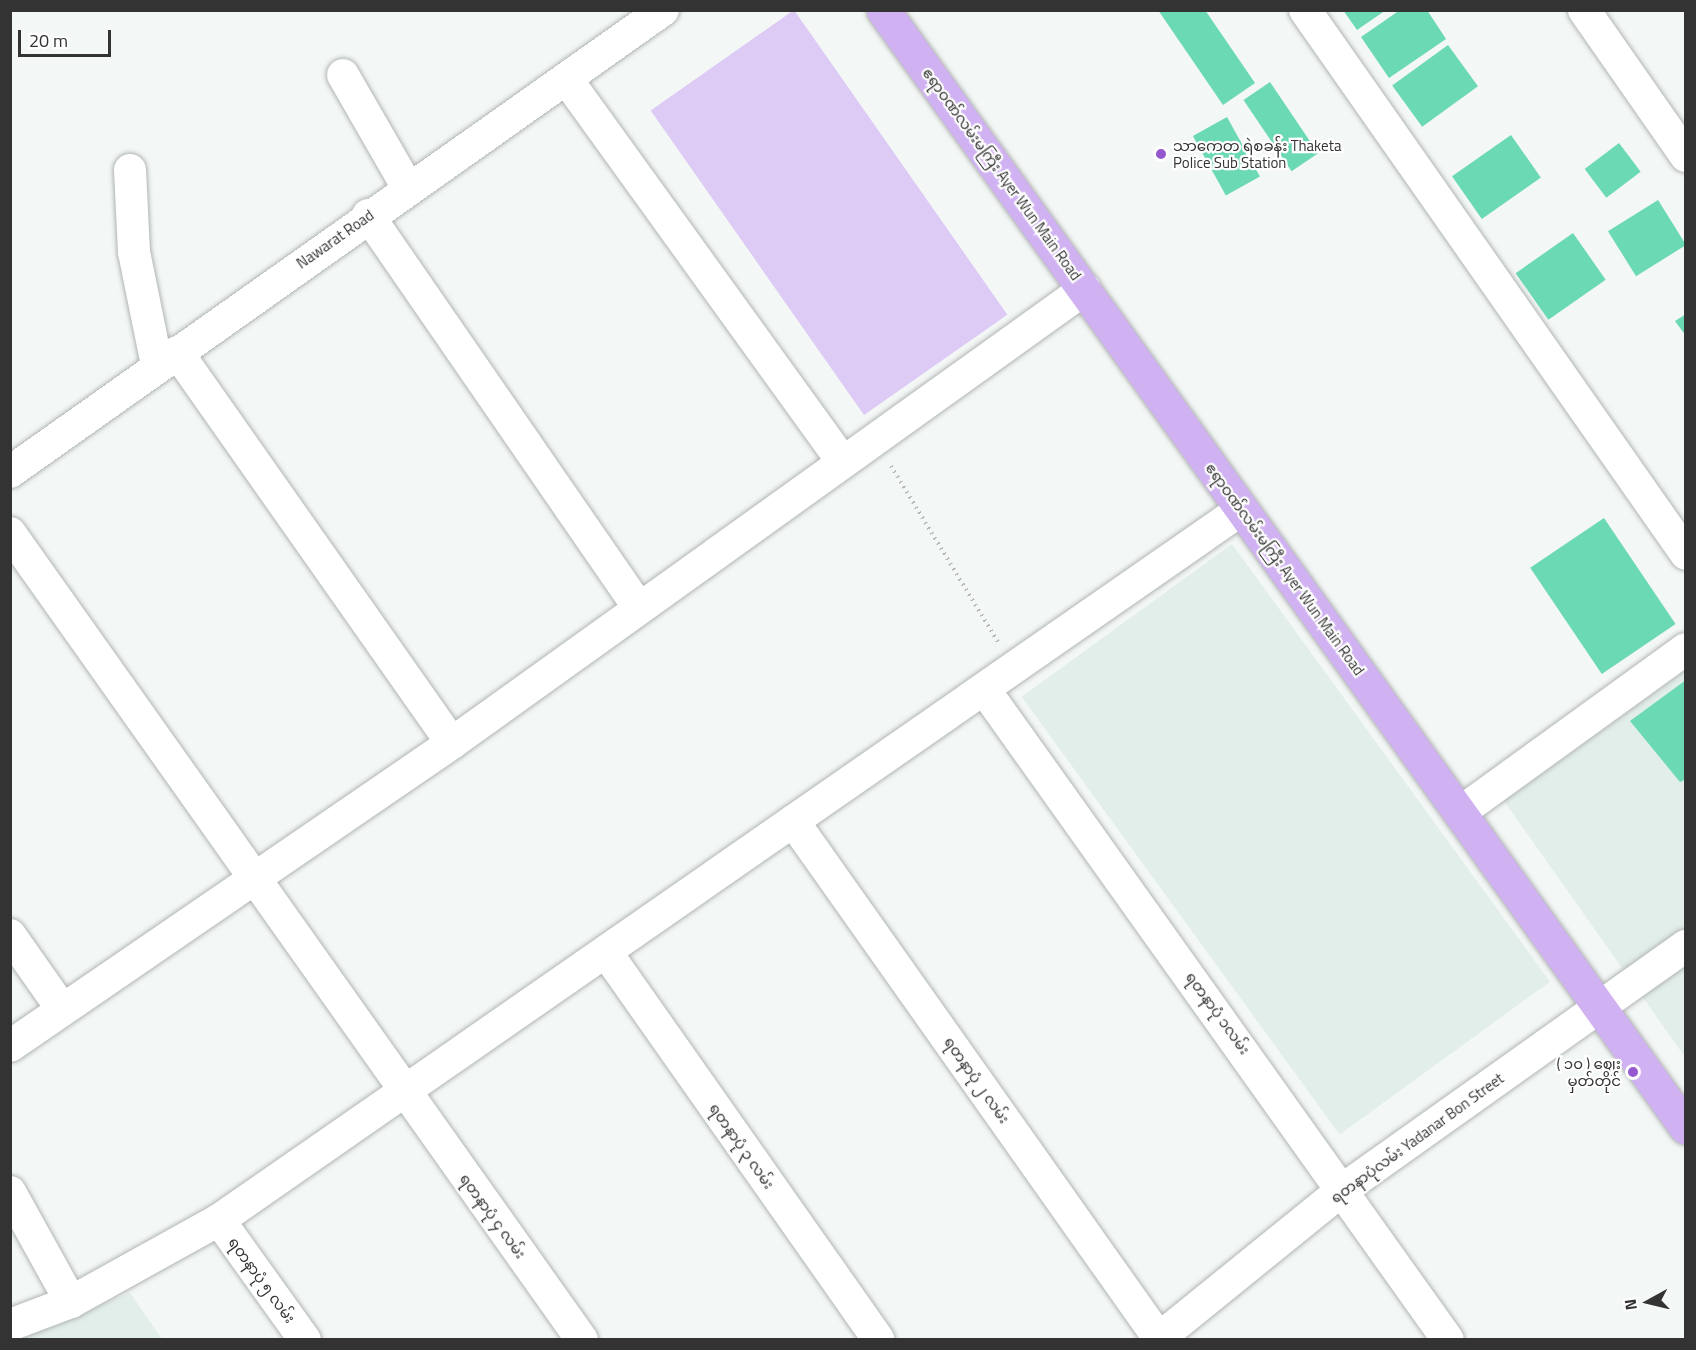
<!DOCTYPE html>
<meta charset="utf-8">
<style>
body{margin:0}
#map{position:relative;width:1696px;height:1350px;overflow:hidden;background:#f3f7f6;font-family:"Titillium Web","Noto Sans Myanmar",sans-serif}
div>[style]{position:absolute}
.built>*{inset:0;background:#e2eee9;transform-origin:0 0}
.green>*{inset:0;background:#ddcaf5;transform-origin:0 0}
.building>*{inset:0;background:#6bd9b3;transform-origin:0 0}
.path>*{height:4px;margin-top:-2px;transform-origin:0;background:repeating-linear-gradient(90deg,#b5b8b7 0 1.5px,transparent 0 6px)}
.roads{filter:drop-shadow(0 0 2px #b1b5b3) drop-shadow(0 0 2px #b1b5b3)}
.minor>*{height:32px;margin:-16px;padding:0 16px;transform-origin:16px;border-radius:16px;background:#fff}
.major>*{height:33px;margin:-16.5px;padding:0 16.5px;transform-origin:16.5px;border-radius:16.5px;background:#d0b1f1}
.dots>*{width:16px;height:16px;translate:-50% -50%;box-sizing:border-box;border:3px solid #fff;border-radius:50%}
span{translate:-50% -50%;white-space:nowrap;text-align:center;line-height:1.15;-webkit-text-stroke:4.5px #fff;paint-order:stroke}
.poi-label{font-size:15px;color:#323332}
.left{translate:0 -50%;text-align:left}
.right{translate:-100% -50%;text-align:right}
.street-label{font-size:15px;color:#323332}
.frame{position:absolute;inset:0;border:12px solid #323332;pointer-events:none}
.north{position:absolute;left:1618px;top:1272px;width:60px;height:60px;-webkit-text-stroke:4px #fff;paint-order:stroke;rotate:262deg;font-size:16px;font-weight:700;line-height:24px;text-align:center;color:#323332}
.north::after{content:'';display:block;margin:auto;width:21px;height:27px;background:#323332;clip-path:polygon(50% 0,100% 100%,50% 72%,0 100%)}
.scale{position:absolute;left:18px;top:30px;width:93px;height:27px;box-sizing:border-box;border:3px solid #323332;border-top:0;padding-left:8px;font-size:18px;line-height:21px;white-space:nowrap;color:#323332;-webkit-text-stroke:4px #fff;paint-order:stroke}
</style>
<div id="map">
<div class="built">
<i style="left:1232px;top:544px;width:541px;height:260px;rotate:54deg"></i>
<i style="clip-path:polygon(1685px 671px,1685px 1057px,1504px 801px)"></i>
<i style="clip-path:polygon(130px 1293px,162px 1339px,19px 1340px,18px 1337px)"></i>
</div>
<div class="green">
<i style="left:794px;top:10px;width:372px;height:175px;rotate:55deg"></i>
</div>
<div class="building">
<i style="clip-path:polygon(1158px 10px,1205px 10px,1255px 83px,1223px 105px)"></i>
<i style="clip-path:polygon(1343px 10px,1386px 10px,1357px 30px)"></i>
<i style="clip-path:polygon(1400px 10px,1427px 10px,1446px 39px,1389px 78px,1361px 37px)"></i>
<i style="left:1448px;top:45px;width:51px;height:69px;rotate:54deg"></i>
<i style="left:1270px;top:82px;width:86px;height:32px;rotate:56deg"></i>
<i style="left:1227px;top:117px;width:68px;height:39px;rotate:61deg"></i>
<i style="left:1511px;top:135px;width:52px;height:72px;rotate:55deg"></i>
<i style="left:1619px;top:143px;width:36px;height:43px;rotate:53deg"></i>
<i style="left:1658px;top:200px;width:53px;height:59px;rotate:58deg"></i>
<i style="left:1573px;top:233px;width:57px;height:70px;rotate:55deg"></i>
<i style="clip-path:polygon(1686px 314px,1686px 336px,1675px 321px)"></i>
<i style="left:1604px;top:518px;width:128px;height:89px;rotate:56deg"></i>
<i style="clip-path:polygon(1686px 680px,1686px 779px,1680px 782px,1630px 721px)"></i>
</div>
<div class="path">
<i style="left:891px;top:466px;width:206px;rotate:58.7deg"></i>
</div>
<div class="roads">
<div class="minor">
<i style="left:1305px;top:10px;width:664px;rotate:54.99deg"></i>
<i style="left:1584px;top:10px;width:178px;rotate:55.1deg"></i>
<i style="left:343px;top:75px;width:130px;rotate:60.1deg"></i>
<i style="left:568px;top:81px;width:470px;rotate:54.2deg"></i>
<i style="left:130px;top:170px;width:82px;rotate:87.2deg"></i>
<i style="left:134px;top:252px;width:115px;rotate:78.5deg"></i>
<i style="left:368px;top:215px;width:477px;rotate:55.4deg"></i>
<i style="left:177px;top:352px;width:478px;rotate:54.9deg"></i>
<i style="left:10px;top:472px;width:800px;rotate:-35.28deg"></i>
<i style="left:10px;top:533px;width:989px;rotate:54.67deg"></i>
<i style="left:984px;top:689px;width:799px;rotate:54.52deg"></i>
<i style="left:1462px;top:811px;width:276px;rotate:-35.9deg"></i>
<i style="left:793px;top:821px;width:636px;rotate:54.73deg"></i>
<i style="left:10px;top:935px;width:90px;rotate:54.9deg"></i>
<i style="left:606px;top:952px;width:474px;rotate:54.9deg"></i>
<i style="left:10px;top:1046px;width:536px;rotate:-34.43deg"></i>
<i style="left:452px;top:743px;width:779px;rotate:-35.65deg"></i>
<i style="left:10px;top:1192px;width:126px;rotate:61deg"></i>
<i style="left:219px;top:1220px;width:148px;rotate:54.4deg"></i>
<i style="left:10px;top:1325px;width:65px;rotate:-20.7deg"></i>
<i style="left:71px;top:1302px;width:169px;rotate:-29deg"></i>
<i style="left:219px;top:1220px;width:1244px;rotate:-34.79deg"></i>
<i style="left:1157px;top:1340px;width:242px;rotate:-39deg"></i>
<i style="left:1345px;top:1188px;width:418px;rotate:-35.4deg"></i>
</div>
<div class="major">
<i style="left:883px;top:10px;width:1376px;rotate:54.31deg"></i>
</div>
</div>
<div class="dots">
<i style="left:1161px;top:154px;background:#9658cf"></i>
<i style="left:1633px;top:1072px;background:#9658cf"></i>
</div>
<div class="poi-label">
<span class="left" style="left:1173px;top:154px">သာကေတ ရဲစခန်း Thaketa<br>Police Sub Station</span>
<span class="right" style="left:1621px;top:1072px">( ၁၀ ) ဈေး<br>မှတ်တိုင်</span>
</div>
<div class="street-label">
<span style="left:1002px;top:174px;rotate:54deg">ဧရာဝဏ်လမ်းမကြီး Ayer Wun Main Road</span>
<span style="left:335px;top:239px;rotate:-35deg">Nawarat Road</span>
<span style="left:1285px;top:569px;rotate:54deg">ဧရာဝဏ်လမ်းမကြီး Ayer Wun Main Road</span>
<span style="left:1218px;top:1013px;rotate:54deg">ရတနာပုံ ၁လမ်း</span>
<span style="left:977px;top:1080px;rotate:55deg">ရတနာပုံ ၂ လမ်း</span>
<span style="left:1417px;top:1138px;rotate:-36deg">ရတနာပုံလမ်း Yadanar Bon Street</span>
<span style="left:742px;top:1146px;rotate:55deg">ရတနာပုံ ၃ လမ်း</span>
<span style="left:493px;top:1216px;rotate:54deg">ရတနာပုံ ၄ လမ်း</span>
<span style="left:262px;top:1280px;rotate:54deg">ရတနာပုံ ၅ လမ်း</span>
</div>
<div class="frame"></div>
<div class="north">N</div>
<div class="scale">20 m</div>
</div>
